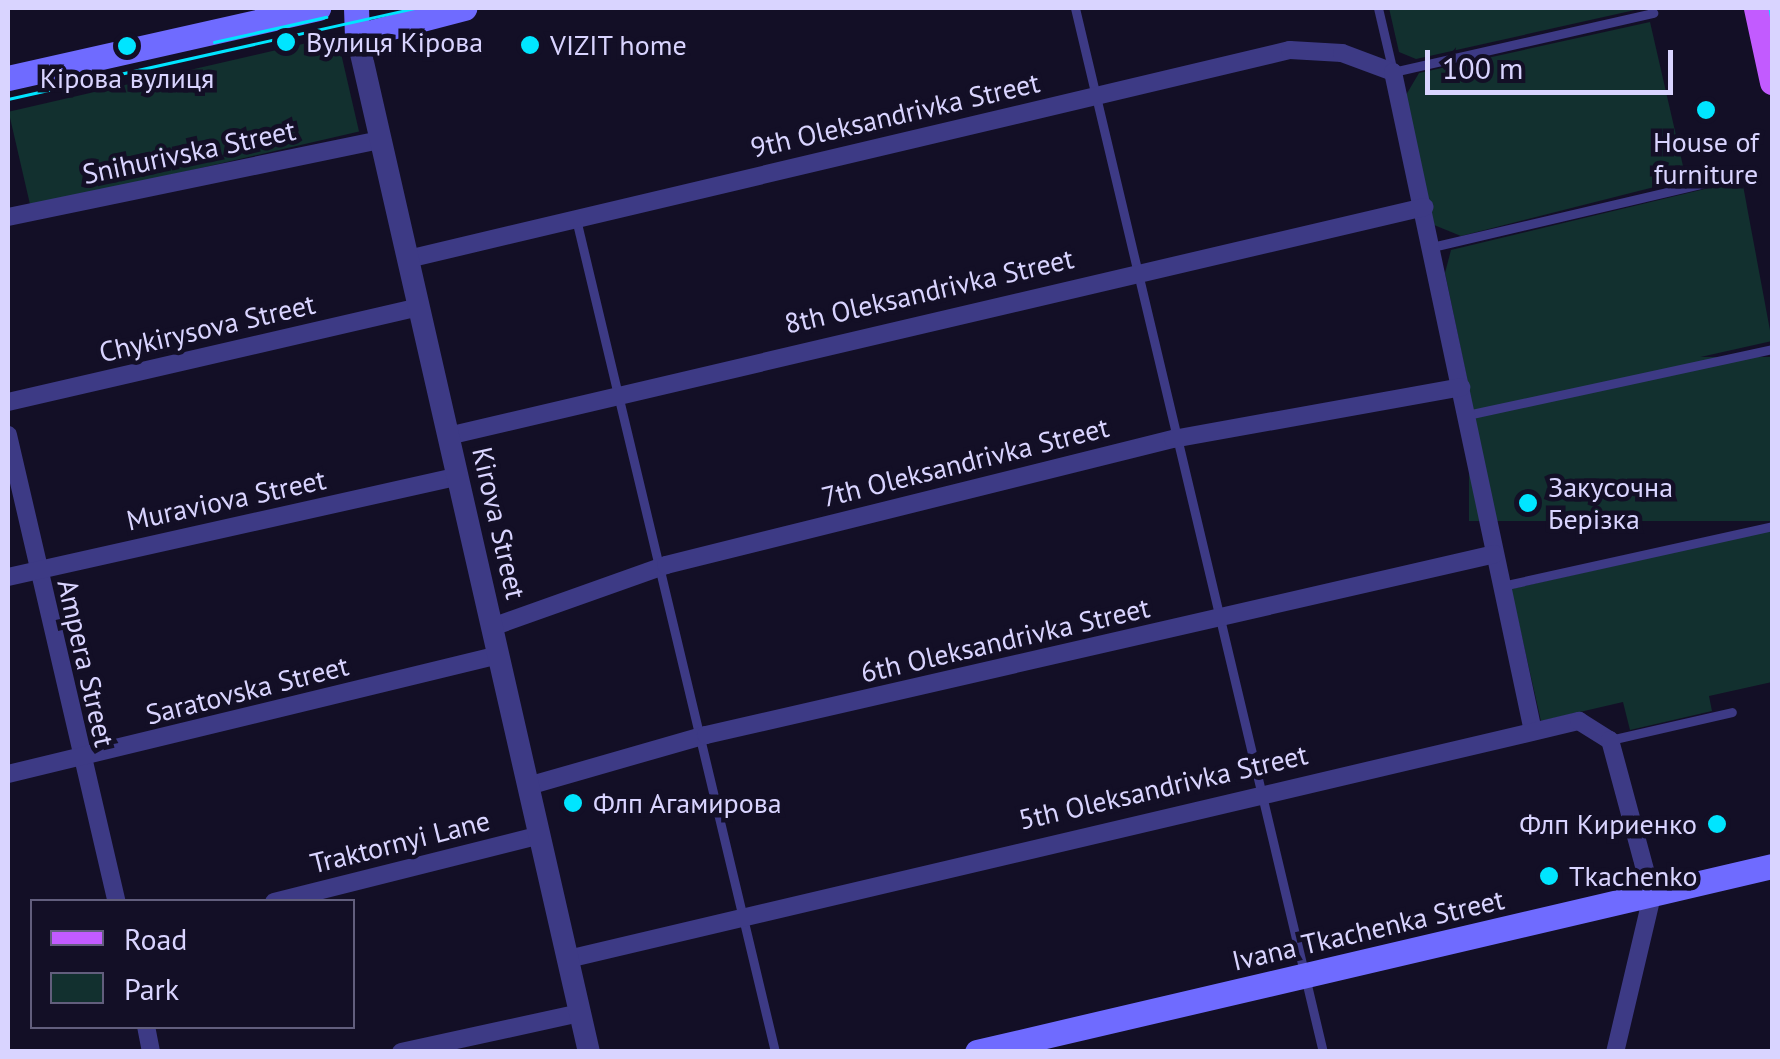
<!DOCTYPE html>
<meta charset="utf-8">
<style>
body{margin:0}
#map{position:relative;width:1780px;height:1059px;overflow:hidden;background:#130f26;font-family:"PT Sans",sans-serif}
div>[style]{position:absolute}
.green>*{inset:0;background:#12302f;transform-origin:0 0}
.service>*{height:9px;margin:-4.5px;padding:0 4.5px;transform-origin:4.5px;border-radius:4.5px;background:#3d3a85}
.minor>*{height:18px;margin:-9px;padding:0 9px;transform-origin:9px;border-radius:9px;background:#3d3a85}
.tertiary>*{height:22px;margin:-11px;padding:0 11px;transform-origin:11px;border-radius:11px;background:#3d3a85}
.secondary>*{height:25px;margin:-12.5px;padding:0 12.5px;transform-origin:12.5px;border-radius:12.5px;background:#6f6bff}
.primary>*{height:25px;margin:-12.5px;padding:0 12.5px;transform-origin:12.5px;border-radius:12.5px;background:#c25bff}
.tram>*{height:2.5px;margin:-1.25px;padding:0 1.25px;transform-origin:1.25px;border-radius:1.25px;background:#00e5ff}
.dots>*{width:28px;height:28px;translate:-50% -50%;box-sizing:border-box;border:5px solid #130f26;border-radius:50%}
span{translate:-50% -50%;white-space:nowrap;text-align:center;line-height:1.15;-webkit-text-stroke:9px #130f26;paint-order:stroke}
.poi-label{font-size:28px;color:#d9d4ff}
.left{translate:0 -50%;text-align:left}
.right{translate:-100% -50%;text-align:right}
.street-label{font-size:28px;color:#d9d4ff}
.frame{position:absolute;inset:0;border:10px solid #d9d4ff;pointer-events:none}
.legend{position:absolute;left:30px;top:899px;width:325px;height:130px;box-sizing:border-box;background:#130f26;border:2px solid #625e7d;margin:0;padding:12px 18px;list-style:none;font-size:30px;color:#d9d4ff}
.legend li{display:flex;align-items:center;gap:20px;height:50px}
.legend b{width:50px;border:2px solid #625e7d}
.scale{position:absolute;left:1425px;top:50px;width:248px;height:45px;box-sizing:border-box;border:5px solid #d9d4ff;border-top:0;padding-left:12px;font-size:30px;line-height:35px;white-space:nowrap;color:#d9d4ff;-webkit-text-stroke:8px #130f26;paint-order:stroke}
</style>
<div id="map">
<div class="green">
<i style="clip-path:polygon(1389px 8px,1644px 8px,1416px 59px,1399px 52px)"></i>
<i style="clip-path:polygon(1650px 22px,1686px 179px,1461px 236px,1434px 225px,1406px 95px,1419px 73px)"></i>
<i style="left:337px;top:36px;width:98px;height:337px;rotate:77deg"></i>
<i style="clip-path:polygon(1742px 180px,1772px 341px,1473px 408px,1445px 273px,1451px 250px)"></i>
<i style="left:1772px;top:357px;width:164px;height:303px;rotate:90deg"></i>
<i style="clip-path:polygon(1772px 530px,1772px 682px,1709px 696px,1712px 711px,1630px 730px,1623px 702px,1541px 721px,1511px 589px)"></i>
</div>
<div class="service">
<i style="left:1075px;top:8px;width:1073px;rotate:76.64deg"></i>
<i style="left:1378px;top:8px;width:66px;rotate:76.8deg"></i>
<i style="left:1393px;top:72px;width:267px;rotate:-12.8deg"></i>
<i style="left:576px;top:219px;width:856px;rotate:76.56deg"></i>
<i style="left:1432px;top:247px;width:314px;rotate:-13.2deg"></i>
<i style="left:1467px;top:415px;width:312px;rotate:-12.2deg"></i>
<i style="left:1502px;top:586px;width:277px;rotate:-12.5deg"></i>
<i style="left:1610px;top:740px;width:125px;rotate:-12.9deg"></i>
</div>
<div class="minor">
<i style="left:8px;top:217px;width:381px;rotate:-11.7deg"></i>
<i style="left:408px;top:259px;width:906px;rotate:-13.33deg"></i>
<i style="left:1290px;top:50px;width:52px;rotate:3.3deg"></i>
<i style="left:1342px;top:53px;width:54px;rotate:20.4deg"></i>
<i style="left:1393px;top:72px;width:674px;rotate:78.01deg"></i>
<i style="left:8px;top:402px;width:421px;rotate:-13deg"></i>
<i style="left:8px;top:435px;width:480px;rotate:76.9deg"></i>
<i style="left:448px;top:436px;width:1003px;rotate:-13.2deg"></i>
<i style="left:8px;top:577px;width:460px;rotate:-12.6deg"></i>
<i style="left:492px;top:627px;width:185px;rotate:-19.6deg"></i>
<i style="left:666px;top:565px;width:522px;rotate:-13.96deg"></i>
<i style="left:1173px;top:439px;width:293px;rotate:-10.2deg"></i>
<i style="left:8px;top:774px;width:505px;rotate:-13.62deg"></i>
<i style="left:528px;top:786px;width:185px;rotate:-16deg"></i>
<i style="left:706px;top:735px;width:809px;rotate:-12.92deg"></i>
<i style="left:274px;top:902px;width:274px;rotate:-14.1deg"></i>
<i style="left:568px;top:959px;width:1039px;rotate:-13.25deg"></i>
<i style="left:1579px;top:721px;width:36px;rotate:32deg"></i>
<i style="left:1610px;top:740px;width:162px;rotate:74.9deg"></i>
<i style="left:1652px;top:896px;width:160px;rotate:103.3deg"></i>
<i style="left:146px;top:1026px;width:26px;rotate:79deg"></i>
<i style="left:401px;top:1052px;width:183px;rotate:-12.3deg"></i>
</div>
<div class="tertiary">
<i style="left:357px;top:36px;width:1042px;rotate:77.14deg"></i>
</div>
<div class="secondary">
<i style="left:356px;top:8px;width:28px;rotate:88deg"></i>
<i style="left:357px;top:36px;width:111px;rotate:-14.7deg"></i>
<i style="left:8px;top:78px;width:318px;rotate:-12.7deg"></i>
<i style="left:977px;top:1052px;width:816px;rotate:-13.17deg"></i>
</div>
<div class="primary">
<i style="left:1756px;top:8px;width:76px;rotate:77.8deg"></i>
</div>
<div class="tram">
<i style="left:1770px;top:8px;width:12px;rotate:81deg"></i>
<i style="left:214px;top:42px;width:115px;rotate:-12.6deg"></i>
<i style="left:8px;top:99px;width:416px;rotate:-12.6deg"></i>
</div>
<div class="dots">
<i style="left:286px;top:42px;background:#00e5ff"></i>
<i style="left:530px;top:45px;background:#00e5ff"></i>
<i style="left:127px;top:46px;background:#00e5ff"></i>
<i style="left:1706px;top:110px;background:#00e5ff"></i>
<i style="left:1528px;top:503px;background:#00e5ff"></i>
<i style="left:573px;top:803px;background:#00e5ff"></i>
<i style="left:1717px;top:824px;background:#00e5ff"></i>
<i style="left:1549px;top:876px;background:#00e5ff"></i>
</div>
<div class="poi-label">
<span class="left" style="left:306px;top:42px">Вулиця Кірова</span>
<span class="left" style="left:550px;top:45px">VIZIT home</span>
<span style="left:127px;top:78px">Кірова вулиця</span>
<span style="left:1706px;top:158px">House of<br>furniture</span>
<span class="left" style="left:1548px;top:503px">Закусочна<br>Берізка</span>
<span class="left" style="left:593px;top:803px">Флп Агамирова</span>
<span class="right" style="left:1697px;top:824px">Флп Кириенко</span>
<span class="left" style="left:1569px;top:876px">Tkachenko</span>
</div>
<div class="street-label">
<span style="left:895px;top:115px;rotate:-13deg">9th Oleksandrivka Street</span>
<span style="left:189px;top:152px;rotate:-12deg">Snihurivska Street</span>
<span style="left:929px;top:291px;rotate:-13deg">8th Oleksandrivka Street</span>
<span style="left:207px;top:328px;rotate:-13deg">Chykirysova Street</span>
<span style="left:965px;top:462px;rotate:-14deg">7th Oleksandrivka Street</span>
<span style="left:226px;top:500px;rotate:-12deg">Muraviova Street</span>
<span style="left:499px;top:523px;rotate:77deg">Kirova Street</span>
<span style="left:1005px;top:640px;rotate:-13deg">6th Oleksandrivka Street</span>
<span style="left:86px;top:663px;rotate:77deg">Ampera Street</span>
<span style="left:247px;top:690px;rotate:-14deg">Saratovska Street</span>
<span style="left:1163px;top:787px;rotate:-13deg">5th Oleksandrivka Street</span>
<span style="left:400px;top:842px;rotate:-14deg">Traktornyi Lane</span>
<span style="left:1368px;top:930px;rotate:-13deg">Ivana Tkachenka Street</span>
</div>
<div class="frame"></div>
<ul class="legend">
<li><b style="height:12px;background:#c25bff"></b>Road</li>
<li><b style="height:28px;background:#12302f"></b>Park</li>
</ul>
<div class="scale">100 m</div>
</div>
